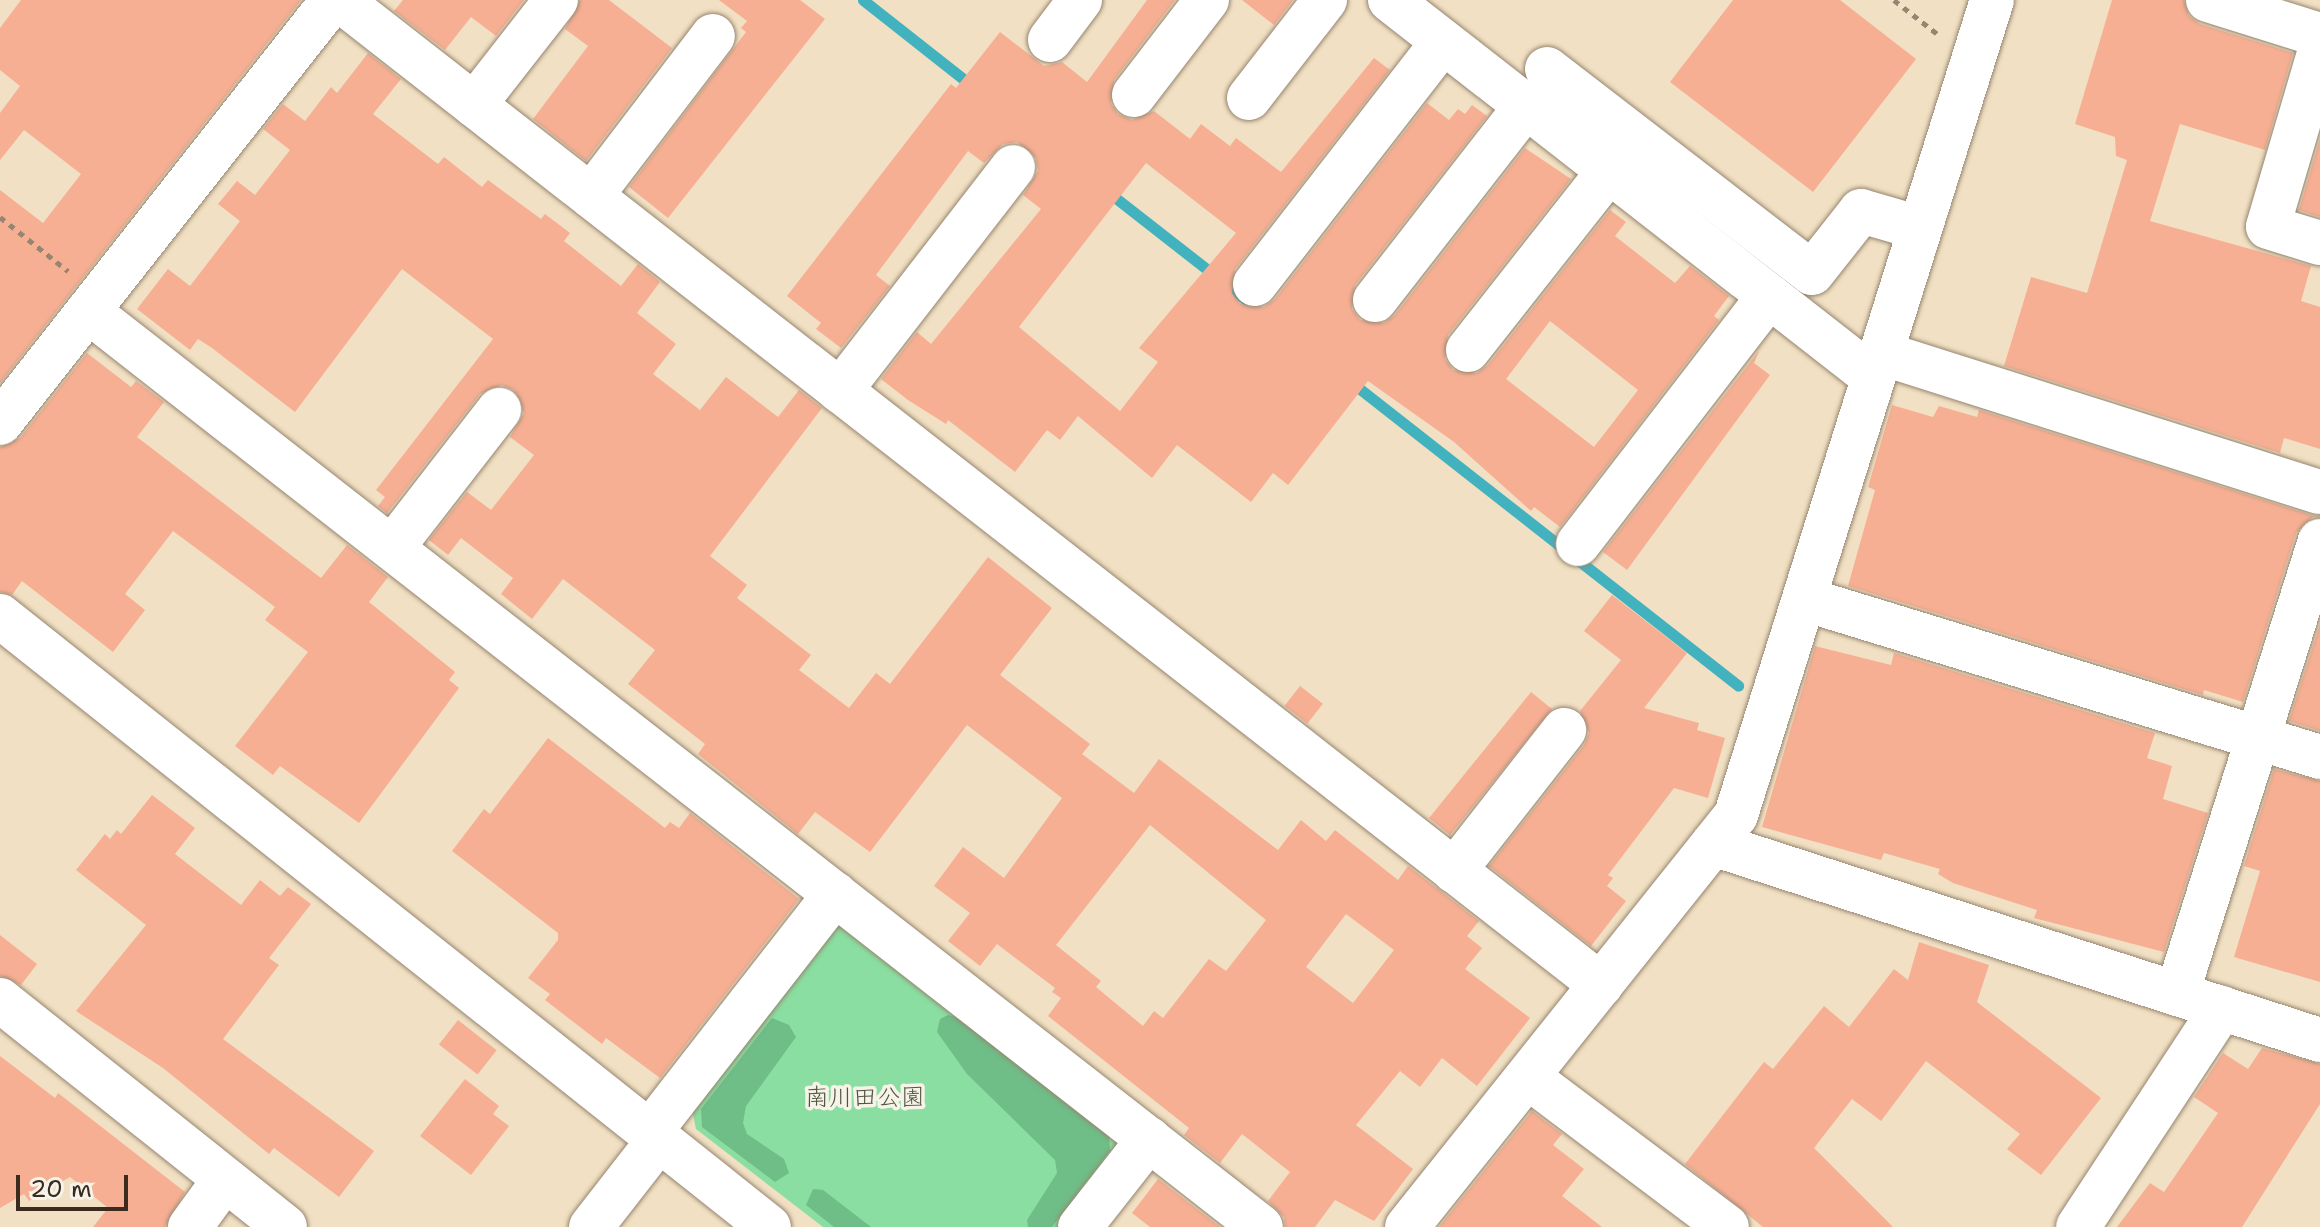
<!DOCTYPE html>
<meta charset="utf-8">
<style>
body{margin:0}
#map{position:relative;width:2320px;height:1227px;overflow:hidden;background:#f1e0c3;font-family:"Shantell Sans","Klee One",sans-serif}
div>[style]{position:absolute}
.green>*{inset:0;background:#8adea1}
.forest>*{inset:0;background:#6fbd87}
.stream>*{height:11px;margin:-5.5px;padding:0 5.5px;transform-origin:5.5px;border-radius:5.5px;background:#43b2bf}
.building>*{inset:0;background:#f7af94;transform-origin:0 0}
.path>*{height:5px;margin-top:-2.5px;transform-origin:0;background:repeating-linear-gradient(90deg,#968570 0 6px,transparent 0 12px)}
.roads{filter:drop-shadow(0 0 2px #968570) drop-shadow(0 0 2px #968570)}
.minor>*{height:44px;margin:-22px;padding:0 22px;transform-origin:22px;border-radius:22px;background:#fff}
span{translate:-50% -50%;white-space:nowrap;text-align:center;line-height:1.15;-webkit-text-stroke:7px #f7f3e8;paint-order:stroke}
.park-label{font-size:24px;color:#4f573f}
.scale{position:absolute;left:16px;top:1175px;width:112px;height:36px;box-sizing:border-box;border:4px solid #3b2a1e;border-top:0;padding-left:10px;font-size:24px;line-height:28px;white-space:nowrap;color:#3b2a1e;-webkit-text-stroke:6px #f7f3e8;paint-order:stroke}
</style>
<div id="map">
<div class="green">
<i style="clip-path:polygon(848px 923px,1116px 1132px,1120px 1150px,1061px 1227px,823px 1227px,696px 1129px,692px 1110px,827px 929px)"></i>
</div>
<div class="forest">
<i style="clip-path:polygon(948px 1015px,962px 1019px,1109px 1135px,1110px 1151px,1052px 1227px,1028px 1227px,1027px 1220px,1057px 1173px,1055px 1160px,967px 1074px,937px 1032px,940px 1019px)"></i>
<i style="clip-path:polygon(772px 1018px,789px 1025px,796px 1037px,746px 1106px,743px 1123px,747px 1134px,784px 1159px,789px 1173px,775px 1182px,702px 1127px,701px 1109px)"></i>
<i style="clip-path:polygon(813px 1189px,823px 1190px,871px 1227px,834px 1227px,806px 1205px)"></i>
</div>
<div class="stream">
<i style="left:863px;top:0;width:142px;rotate:38.2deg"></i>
<i style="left:1108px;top:192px;width:175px;rotate:38deg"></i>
<i style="left:1351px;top:382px;width:492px;rotate:38.1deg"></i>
</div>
<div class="building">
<i style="clip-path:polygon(21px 0,301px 0,0 383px,0 190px,43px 223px,81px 174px,24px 130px,0 160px,0 113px,20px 86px,0 70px,0 28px)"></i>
<i style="clip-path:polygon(403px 0,524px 0,496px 36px,471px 17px,445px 50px,394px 11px)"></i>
<i style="clip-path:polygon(580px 0,609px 0,672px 48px,586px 161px,533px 119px,588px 46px,565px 29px)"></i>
<i style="clip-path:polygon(719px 0,800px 0,825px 19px,668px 218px,629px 187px,746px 32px,741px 28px,747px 21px)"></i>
<i style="clip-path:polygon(evenodd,1147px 0,1175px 0,1114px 80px,1111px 104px,1118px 114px,1132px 120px,1154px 111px,1190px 139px,1201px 124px,1230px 146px,1236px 138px,1281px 172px,1374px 58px,1390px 70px,1235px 269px,1232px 293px,1240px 304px,1264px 307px,1275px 299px,1427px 103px,1449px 120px,1458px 109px,1465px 114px,1472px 105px,1487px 116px,1355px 285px,1352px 309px,1360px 320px,1384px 323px,1395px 315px,1525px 148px,1571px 179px,1448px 335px,1445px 359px,1453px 370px,1477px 373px,1488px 365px,1610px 210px,1626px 222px,1615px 236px,1675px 283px,1690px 266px,1729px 296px,1714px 316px,1719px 320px,1560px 527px,1534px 507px,1531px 511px,1454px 442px,1368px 381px,1288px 485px,1273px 473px,1251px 502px,1177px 445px,1152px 478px,1078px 416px,1060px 440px,1047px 430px,1015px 472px,948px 420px,946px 424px,908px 400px,881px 379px,917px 332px,931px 344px,1041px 209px,1023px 195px,1038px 171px,1036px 158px,1017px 142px,1003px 144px,984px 163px,968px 151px,876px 275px,890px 286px,841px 348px,816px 329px,821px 323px,787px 296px,951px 84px,956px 88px,1000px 32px,1044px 66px,1062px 62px,1087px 82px,1147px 0,1146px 163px,1236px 233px,1139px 348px,1158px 362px,1120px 411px,1019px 327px,1146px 163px,1147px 0,1550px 321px,1638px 390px,1594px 447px,1506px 379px,1550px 321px)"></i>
<i style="clip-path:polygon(1242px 0,1293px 0,1274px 25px)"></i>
<i style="clip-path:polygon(1733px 0,1840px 0,1916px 59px,1813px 192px,1670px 82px)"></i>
<i style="clip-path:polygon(2112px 0,2184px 0,2189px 16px,2200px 24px,2293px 53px,2265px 150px,2180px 124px,2150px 221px,2311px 266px,2301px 301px,2320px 307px,2320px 449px,2284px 438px,2280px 453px,2004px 366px,2031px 277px,2087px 293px,2127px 160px,2116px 156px,2115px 137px,2075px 124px)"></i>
<i style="clip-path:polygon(evenodd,368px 53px,401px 79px,373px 114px,438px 164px,444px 157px,482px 187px,488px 180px,541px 219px,545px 214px,570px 233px,564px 241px,621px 286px,638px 264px,660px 282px,637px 313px,676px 344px,653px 374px,700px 410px,726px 377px,778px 417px,799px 390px,822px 408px,710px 556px,747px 585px,737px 598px,811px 655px,799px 670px,849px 708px,876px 673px,890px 684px,988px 557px,1052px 608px,1000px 675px,1090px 744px,1082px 754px,1134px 793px,1159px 759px,1278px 850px,1301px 820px,1326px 841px,1335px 830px,1398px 880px,1408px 866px,1479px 921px,1467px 936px,1482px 948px,1465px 969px,1530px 1018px,1477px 1086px,1442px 1058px,1420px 1087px,1400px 1071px,1356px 1125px,1413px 1169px,1374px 1221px,1335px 1200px,1315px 1227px,1285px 1227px,1284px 1217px,1268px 1201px,1290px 1172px,1242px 1134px,1220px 1163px,1184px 1135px,1189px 1128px,1048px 1016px,1061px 998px,1052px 992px,1055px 988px,997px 944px,980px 966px,948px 941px,970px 913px,934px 886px,963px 847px,1004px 878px,1062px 798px,967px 725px,870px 852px,815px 812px,798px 834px,698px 754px,705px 744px,628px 684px,655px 650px,563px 579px,532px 619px,501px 594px,513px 578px,461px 538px,448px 555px,429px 540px,467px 492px,491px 510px,534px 455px,510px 437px,524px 413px,514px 390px,502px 385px,480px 394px,387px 513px,378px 506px,385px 497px,376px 490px,493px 339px,402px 269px,295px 412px,212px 348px,198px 339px,190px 350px,137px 309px,168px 269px,190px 286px,240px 221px,218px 204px,237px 181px,255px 195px,290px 150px,263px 129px,283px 104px,305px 121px,331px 87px,337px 93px,368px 53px,1150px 825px,1266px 920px,1226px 971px,1209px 959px,1163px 1018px,1154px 1011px,1143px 1026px,1096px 987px,1101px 981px,1056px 945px,1150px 825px,368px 53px,1346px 914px,1394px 950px,1353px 1003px,1306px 967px,1346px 914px)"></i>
<i style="clip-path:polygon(2320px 139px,2320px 217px,2299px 210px)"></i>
<i style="clip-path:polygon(1759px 351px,1754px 363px,1770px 375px,1627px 570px,1603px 552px)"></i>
<i style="clip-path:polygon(87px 353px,131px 387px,136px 381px,164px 402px,137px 437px,321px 578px,347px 545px,388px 577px,369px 602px,455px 672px,449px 680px,459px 688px,359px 823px,280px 766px,273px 775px,235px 746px,308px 652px,265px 620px,275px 607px,173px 531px,125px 594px,145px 610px,113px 652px,22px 581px,12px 595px,0 592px,0 447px,20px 438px)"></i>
<i style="clip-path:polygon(1892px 405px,1933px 417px,1939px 406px,1977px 417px,1979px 410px,2314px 516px,2296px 533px,2243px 702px,2204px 690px,2203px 695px,1848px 586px,1875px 490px,1868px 487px)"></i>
<i style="clip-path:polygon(1612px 595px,1687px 653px,1644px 708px,1699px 723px,1697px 730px,1725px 738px,1708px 798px,1674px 788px,1608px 875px,1613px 878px,1607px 886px,1626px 901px,1591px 946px,1489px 866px,1584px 745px,1589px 733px,1580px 711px,1621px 660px,1584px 631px)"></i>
<i style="clip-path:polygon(2320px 624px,2320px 731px,2289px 721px)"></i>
<i style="clip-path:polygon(1815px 646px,1891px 665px,1894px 653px,2155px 733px,2147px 758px,2172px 766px,2163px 799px,2208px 813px,2164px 952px,2034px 918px,2037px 910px,1953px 883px,1938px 874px,1940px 869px,1884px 853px,1881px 860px,1762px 827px)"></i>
<i style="left:1300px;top:686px;width:29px;height:25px;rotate:38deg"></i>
<i style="left:1531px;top:692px;width:27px;height:162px;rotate:39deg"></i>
<i style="clip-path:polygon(548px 738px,665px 828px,670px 822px,679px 828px,690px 813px,799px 899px,660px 1078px,606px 1038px,602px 1044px,545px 1000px,550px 994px,528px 978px,558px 940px,558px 933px,452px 851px,484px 809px,490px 814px)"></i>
<i style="clip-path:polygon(2274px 769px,2320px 781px,2320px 982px,2234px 957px,2260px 871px,2244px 866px)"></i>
<i style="clip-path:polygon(152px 795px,195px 828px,175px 854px,241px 905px,260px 880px,280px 896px,288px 887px,311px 904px,269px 958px,279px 965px,223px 1039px,374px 1151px,339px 1197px,274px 1148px,269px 1154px,163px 1068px,76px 1011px,146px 925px,76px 870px,105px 834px,110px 839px,117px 830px,121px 834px)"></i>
<i style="clip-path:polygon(0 935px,37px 964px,21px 985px,0 976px)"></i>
<i style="clip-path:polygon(1919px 942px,1989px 965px,1977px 1002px,2101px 1098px,2041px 1175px,2007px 1149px,2020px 1134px,1926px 1061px,1881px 1121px,1852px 1099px,1814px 1148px,1893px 1227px,1763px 1227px,1685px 1164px,1764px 1062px,1773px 1069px,1824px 1006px,1849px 1027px,1894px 969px,1908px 980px)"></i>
<i style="left:458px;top:1020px;width:49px;height:31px;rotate:38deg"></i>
<i style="clip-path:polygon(2262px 1048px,2320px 1064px,2320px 1104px,2242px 1227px,2117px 1227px,2150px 1183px,2164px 1192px,2218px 1113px,2194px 1097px,2223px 1053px,2248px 1069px)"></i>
<i style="clip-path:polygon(0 1056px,55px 1098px,58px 1093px,185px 1192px,165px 1227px,93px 1227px,108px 1208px,70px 1177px,29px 1201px,24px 1194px,0 1208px)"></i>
<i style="clip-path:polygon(465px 1079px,499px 1106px,493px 1114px,509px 1126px,471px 1175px,420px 1136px)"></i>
<i style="clip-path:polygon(1532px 1111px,1562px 1134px,1553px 1145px,1584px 1169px,1562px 1196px,1602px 1227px,1439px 1227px)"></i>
<i style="clip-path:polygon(1158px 1179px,1220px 1227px,1150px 1227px,1132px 1213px)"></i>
</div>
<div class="path">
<i style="left:1894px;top:0;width:58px;rotate:38deg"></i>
<i style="left:0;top:217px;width:87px;rotate:38.5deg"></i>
</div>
<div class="roads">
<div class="minor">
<i style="left:340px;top:0;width:1600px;rotate:37.99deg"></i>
<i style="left:1390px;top:0;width:613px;rotate:37.97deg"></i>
<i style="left:2208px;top:0;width:117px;rotate:17.4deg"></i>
<i style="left:1050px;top:40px;width:50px;rotate:-53.1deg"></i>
<i style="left:2320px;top:50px;width:184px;rotate:106.4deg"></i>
<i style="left:2268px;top:227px;width:54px;rotate:17.1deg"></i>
<i style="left:1547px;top:69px;width:334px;rotate:37.6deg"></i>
<i style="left:1812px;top:273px;width:79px;rotate:-51.7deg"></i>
<i style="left:1861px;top:211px;width:61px;rotate:16.1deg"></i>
<i style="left:1134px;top:95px;width:120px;rotate:-52.5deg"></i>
<i style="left:1249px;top:98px;width:124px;rotate:-52.2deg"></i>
<i style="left:474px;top:105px;width:133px;rotate:-52deg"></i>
<i style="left:591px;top:196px;width:201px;rotate:-52.7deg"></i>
<i style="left:1255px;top:284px;width:306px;rotate:-52.2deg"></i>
<i style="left:1375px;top:300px;width:246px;rotate:-52.1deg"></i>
<i style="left:88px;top:311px;width:1488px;rotate:37.99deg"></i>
<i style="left:1468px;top:350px;width:228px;rotate:-51.8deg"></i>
<i style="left:1881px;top:353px;width:460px;rotate:17.6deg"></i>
<i style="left:840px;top:391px;width:283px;rotate:-52.3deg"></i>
<i style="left:0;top:423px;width:538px;rotate:-51.79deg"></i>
<i style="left:1578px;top:544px;width:313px;rotate:-52.4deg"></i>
<i style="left:392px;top:548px;width:175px;rotate:-52.2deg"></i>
<i style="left:1804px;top:599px;width:540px;rotate:17.02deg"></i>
<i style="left:0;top:616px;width:982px;rotate:38.47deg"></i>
<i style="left:1713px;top:844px;width:638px;rotate:17.9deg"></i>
<i style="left:1454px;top:871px;width:179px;rotate:-52deg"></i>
<i style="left:2177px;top:994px;width:475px;rotate:-72.5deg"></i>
<i style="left:0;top:1000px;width:364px;rotate:38.5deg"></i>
<i style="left:1528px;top:1077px;width:249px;rotate:37deg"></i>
<i style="left:649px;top:1133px;width:303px;rotate:-52.1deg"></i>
<i style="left:190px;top:1227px;width:59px;rotate:-53.9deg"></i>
<i style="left:591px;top:1227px;width:109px;rotate:-52.1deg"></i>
<i style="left:1080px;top:1227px;width:112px;rotate:-51.9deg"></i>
<i style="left:1407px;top:1227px;width:527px;rotate:-51.39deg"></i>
<i style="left:1736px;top:815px;width:854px;rotate:-72.56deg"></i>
<i style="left:2078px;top:1227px;width:262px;rotate:-56.7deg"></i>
</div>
</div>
<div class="park-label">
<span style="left:865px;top:1098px">南川田公園</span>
</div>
<div class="scale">20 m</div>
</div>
